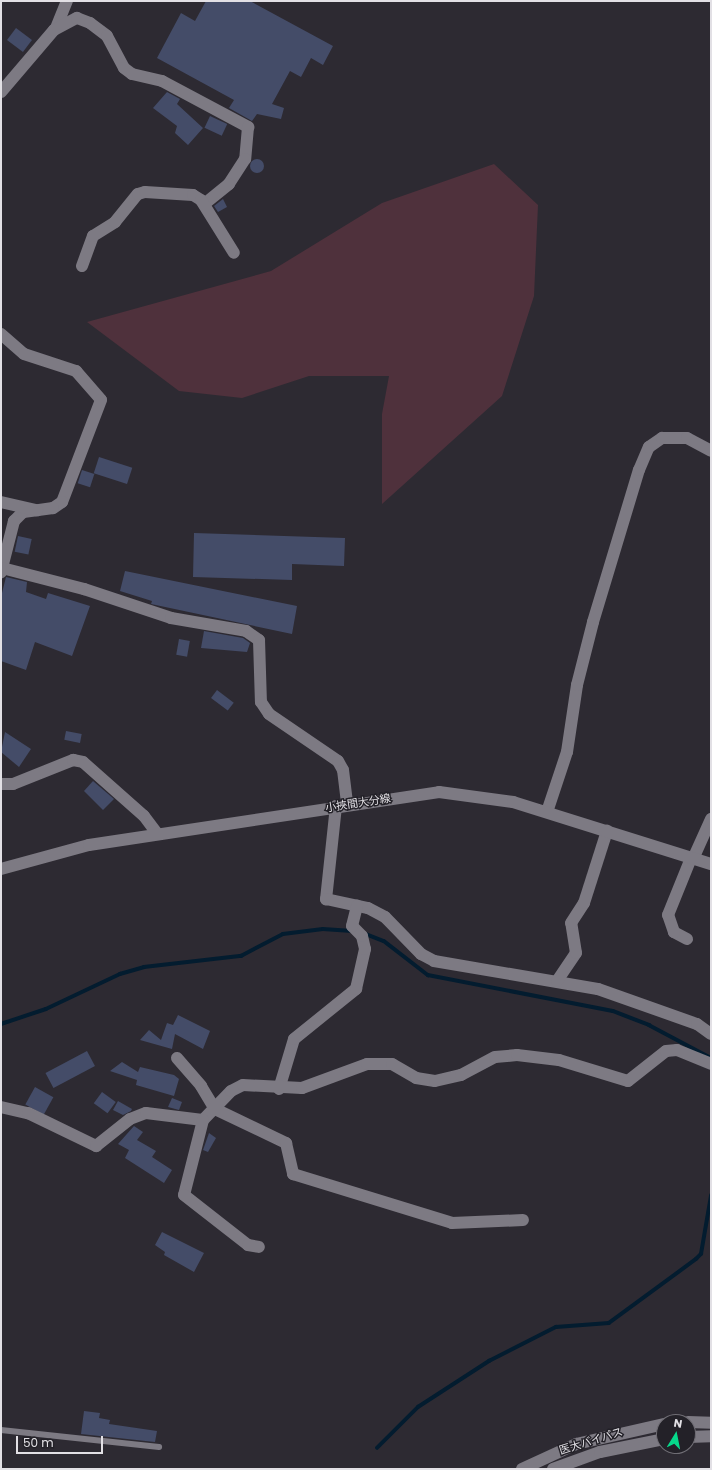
<!DOCTYPE html>
<meta charset="utf-8">
<style>
body{margin:0}
#map{position:relative;width:712px;height:1470px;overflow:hidden;background:#2d2a32;font-family:Poppins,"Noto Sans JP",sans-serif}
div>[style]{position:absolute}
.green>*{inset:0;background:#4f313c}
.stream>*{height:3.5px;margin:-1.75px;padding:0 1.75px;transform-origin:1.75px;border-radius:1.75px;background:#031c2f}
.building>*{inset:0;background:#444c68;transform-origin:0 0}
.round{border-radius:50%}
.service>*{height:6px;margin:-3px;padding:0 3px;transform-origin:3px;border-radius:3px;background:#7d7a83}
.minor>*{height:12px;margin:-6px;padding:0 6px;transform-origin:6px;border-radius:6px;background:#7d7a83}
.secondary>*{height:12px;margin:-6px;padding:0 6px;transform-origin:6px;border-radius:6px;background:#7d7a83}
span{translate:-50% -50%;white-space:nowrap;text-align:center;line-height:1.15;-webkit-text-stroke:3px #232128;paint-order:stroke}
.street-label{font-size:11px;color:#e2e0e5}
.frame{position:absolute;inset:0;border:2px solid #e2e0e5;pointer-events:none}
.north{position:absolute;left:656px;top:1414px;width:40px;height:40px;box-sizing:border-box;background:#232128;border:1px solid #6f6d74;border-radius:50%;rotate:10deg;font-size:11px;font-weight:700;line-height:16px;text-align:center;color:#e2e0e5}
.north::after{content:'';display:block;margin:auto;width:14px;height:18px;background:#06d98b;clip-path:polygon(50% 0,100% 100%,50% 72%,0 100%)}
.scale{position:absolute;left:16px;top:1436px;width:87px;height:18px;box-sizing:border-box;border:2px solid #e2e0e5;border-top:0;padding-left:5px;font-size:12px;line-height:14px;white-space:nowrap;color:#e2e0e5;-webkit-text-stroke:3px #232128;paint-order:stroke}
</style>
<div id="map">
<div class="green">
<i style="clip-path:polygon(494px 164px,538px 205px,534px 296px,502px 396px,382px 504px,382px 414px,389px 376px,309px 376px,242px 398px,179px 391px,87px 322px,271px 271px,382px 203px)"></i>
</div>
<div class="stream">
<i style="left:363px;top:933px;width:22px;rotate:21deg"></i>
<i style="left:384px;top:941px;width:56px;rotate:37.7deg"></i>
<i style="left:428px;top:975px;width:188px;rotate:11deg"></i>
<i style="left:613px;top:1011px;width:39px;rotate:21deg"></i>
<i style="left:649px;top:1025px;width:70px;rotate:28deg"></i>
<i style="left:1px;top:1024px;width:47px;rotate:-18.4deg"></i>
<i style="left:46px;top:1009px;width:82px;rotate:-25.3deg"></i>
<i style="left:120px;top:974px;width:25px;rotate:-16deg"></i>
<i style="left:144px;top:967px;width:98px;rotate:-6.5deg"></i>
<i style="left:241px;top:956px;width:47px;rotate:-27.6deg"></i>
<i style="left:283px;top:934px;width:40px;rotate:-7.1deg"></i>
<i style="left:323px;top:929px;width:29px;rotate:4deg"></i>
<i style="left:377px;top:1448px;width:58px;rotate:-45deg"></i>
<i style="left:418px;top:1407px;width:85px;rotate:-32.9deg"></i>
<i style="left:489px;top:1361px;width:75px;rotate:-26.9deg"></i>
<i style="left:556px;top:1327px;width:53px;rotate:-4.3deg"></i>
<i style="left:609px;top:1323px;width:108px;rotate:-36.3deg"></i>
<i style="left:696px;top:1259px;width:7px;rotate:-45deg"></i>
<i style="left:701px;top:1254px;width:59px;rotate:-80.2deg"></i>
</div>
<div class="building">
<i style="clip-path:polygon(206px 1px,250px 1px,333px 46px,323px 65px,311px 58px,301px 77px,290px 71px,272px 104px,284px 108px,281px 119px,257px 114px,252px 121px,229px 108px,234px 100px,157px 58px,181px 13px,195px 21px)"></i>
<i style="left:16px;top:28px;width:20px;height:15px;rotate:37deg"></i>
<i style="clip-path:polygon(167px 92px,180px 99px,177px 104px,203px 128px,188px 145px,175px 133px,177px 126px,153px 108px)"></i>
<i style="left:210px;top:116px;width:19px;height:13px;rotate:25deg"></i>
<i class="round" style="left:250px;top:159px;width:14px;height:14px"></i>
<i style="clip-path:polygon(223px 199px,227px 207px,218px 212px,214px 206px)"></i>
<i style="left:99px;top:457px;width:35px;height:17px;rotate:18deg"></i>
<i style="left:82px;top:470px;width:13px;height:14px;rotate:18deg"></i>
<i style="clip-path:polygon(194px 533px,345px 538px,344px 566px,292px 564px,292px 580px,193px 577px)"></i>
<i style="left:18px;top:536px;width:14px;height:16px;rotate:12deg"></i>
<i style="clip-path:polygon(125px 571px,297px 606px,292px 634px,151px 604px,152px 601px,120px 591px)"></i>
<i style="clip-path:polygon(6px 577px,27px 582px,26px 592px,46px 599px,48px 593px,90px 606px,72px 656px,35px 642px,26px 670px,1px 661px,1px 597px)"></i>
<i style="clip-path:polygon(204px 631px,243px 638px,250px 643px,247px 652px,201px 648px)"></i>
<i style="left:179px;top:639px;width:11px;height:16px;rotate:10deg"></i>
<i style="left:217px;top:690px;width:21px;height:10px;rotate:37deg"></i>
<i style="left:66px;top:731px;width:16px;height:9px;rotate:11deg"></i>
<i style="clip-path:polygon(5px 732px,31px 749px,19px 767px,1px 752px)"></i>
<i style="clip-path:polygon(93px 781px,114px 799px,103px 810px,84px 791px)"></i>
<i style="clip-path:polygon(178px 1015px,210px 1031px,203px 1049px,175px 1034px,172px 1049px,140px 1040px,149px 1030px,161px 1040px,167px 1023px,173px 1025px)"></i>
<i style="left:87px;top:1051px;width:17px;height:47px;rotate:62deg"></i>
<i style="clip-path:polygon(122px 1062px,138px 1072px,140px 1067px,174px 1075px,179px 1079px,174px 1096px,136px 1085px,137px 1080px,110px 1071px)"></i>
<i style="left:35px;top:1087px;width:21px;height:20px;rotate:29deg"></i>
<i style="left:102px;top:1092px;width:17px;height:14px;rotate:36deg"></i>
<i style="clip-path:polygon(172px 1098px,182px 1102px,179px 1110px,168px 1107px)"></i>
<i style="clip-path:polygon(118px 1101px,132px 1109px,131px 1111px,123px 1115px,113px 1110px)"></i>
<i style="clip-path:polygon(134px 1126px,143px 1132px,137px 1140px,156px 1151px,152px 1157px,172px 1170px,164px 1183px,125px 1158px,129px 1150px,118px 1144px)"></i>
<i style="clip-path:polygon(209px 1133px,216px 1138px,208px 1152px,203px 1150px)"></i>
<i style="clip-path:polygon(162px 1232px,204px 1253px,194px 1272px,164px 1255px,165px 1252px,155px 1245px)"></i>
<i style="clip-path:polygon(84px 1411px,100px 1413px,99px 1418px,110px 1420px,109px 1424px,157px 1431px,155px 1442px,81px 1434px)"></i>
</div>
<div class="service">
<i style="left:1px;top:1430px;width:159px;rotate:6.1deg"></i>
</div>
<div class="minor">
<i style="left:56px;top:28px;width:29px;rotate:-68deg"></i>
<i style="left:1px;top:92px;width:82px;rotate:-49.5deg"></i>
<i style="left:54px;top:30px;width:26px;rotate:-28deg"></i>
<i style="left:77px;top:18px;width:14px;rotate:21deg"></i>
<i style="left:90px;top:23px;width:21px;rotate:37deg"></i>
<i style="left:107px;top:36px;width:36px;rotate:62deg"></i>
<i style="left:124px;top:68px;width:10px;rotate:37deg"></i>
<i style="left:132px;top:74px;width:31px;rotate:13deg"></i>
<i style="left:162px;top:81px;width:98px;rotate:28.1deg"></i>
<i style="left:248px;top:127px;width:32px;rotate:95deg"></i>
<i style="left:245px;top:159px;width:30px;rotate:123deg"></i>
<i style="left:229px;top:184px;width:32px;rotate:141deg"></i>
<i style="left:82px;top:266px;width:32px;rotate:-70deg"></i>
<i style="left:93px;top:236px;width:26px;rotate:-32deg"></i>
<i style="left:115px;top:222px;width:36px;rotate:-51deg"></i>
<i style="left:138px;top:194px;width:7px;rotate:-16deg"></i>
<i style="left:145px;top:192px;width:48px;rotate:3.6deg"></i>
<i style="left:193px;top:195px;width:9px;rotate:32deg"></i>
<i style="left:201px;top:200px;width:62px;rotate:58.1deg"></i>
<i style="left:1px;top:334px;width:30px;rotate:41deg"></i>
<i style="left:24px;top:354px;width:55px;rotate:18.1deg"></i>
<i style="left:76px;top:371px;width:38px;rotate:49deg"></i>
<i style="left:101px;top:400px;width:109px;rotate:110.9deg"></i>
<i style="left:62px;top:502px;width:11px;rotate:146deg"></i>
<i style="left:53px;top:508px;width:30px;rotate:172deg"></i>
<i style="left:23px;top:512px;width:13px;rotate:135deg"></i>
<i style="left:14px;top:521px;width:53px;rotate:104.3deg"></i>
<i style="left:1px;top:502px;width:37px;rotate:13deg"></i>
<i style="left:2px;top:568px;width:85px;rotate:14.4deg"></i>
<i style="left:84px;top:589px;width:92px;rotate:18.4deg"></i>
<i style="left:171px;top:618px;width:76px;rotate:9.8deg"></i>
<i style="left:246px;top:631px;width:16px;rotate:35deg"></i>
<i style="left:259px;top:640px;width:62px;rotate:88.2deg"></i>
<i style="left:261px;top:702px;width:14px;rotate:56deg"></i>
<i style="left:269px;top:714px;width:83px;rotate:34.3deg"></i>
<i style="left:338px;top:761px;width:10px;rotate:61deg"></i>
<i style="left:343px;top:770px;width:35px;rotate:83deg"></i>
<i style="left:1px;top:784px;width:12px"></i>
<i style="left:13px;top:784px;width:65px;rotate:-21.8deg"></i>
<i style="left:73px;top:760px;width:10px;rotate:11deg"></i>
<i style="left:83px;top:762px;width:81px;rotate:41.5deg"></i>
<i style="left:144px;top:816px;width:21px;rotate:53deg"></i>
<i style="left:336px;top:806px;width:94px;rotate:96.1deg"></i>
<i style="left:326px;top:899px;width:43px;rotate:12.1deg"></i>
<i style="left:368px;top:908px;width:19px;rotate:28deg"></i>
<i style="left:385px;top:917px;width:52px;rotate:45.8deg"></i>
<i style="left:421px;top:954px;width:15px;rotate:28deg"></i>
<i style="left:434px;top:961px;width:166px;rotate:9.7deg"></i>
<i style="left:598px;top:989px;width:105px;rotate:19.5deg"></i>
<i style="left:697px;top:1024px;width:17px;rotate:36deg"></i>
<i style="left:547px;top:812px;width:63px;rotate:-71.6deg"></i>
<i style="left:567px;top:752px;width:68px;rotate:-81.5deg"></i>
<i style="left:577px;top:685px;width:65px;rotate:-75.7deg"></i>
<i style="left:593px;top:622px;width:159px;rotate:-73.2deg"></i>
<i style="left:639px;top:470px;width:25px;rotate:-67deg"></i>
<i style="left:649px;top:447px;width:16px;rotate:-35deg"></i>
<i style="left:662px;top:438px;width:25px"></i>
<i style="left:687px;top:438px;width:27px;rotate:28deg"></i>
<i style="left:693px;top:859px;width:44px;rotate:-65.8deg"></i>
<i style="left:687px;top:939px;width:15px;rotate:-152deg"></i>
<i style="left:674px;top:932px;width:18px;rotate:-109deg"></i>
<i style="left:668px;top:915px;width:61px;rotate:-68deg"></i>
<i style="left:557px;top:981px;width:34px;rotate:-56deg"></i>
<i style="left:576px;top:953px;width:30px;rotate:-99deg"></i>
<i style="left:571px;top:923px;width:24px;rotate:-57deg"></i>
<i style="left:584px;top:903px;width:76px;rotate:-72.3deg"></i>
<i style="left:177px;top:1058px;width:37px;rotate:49deg"></i>
<i style="left:201px;top:1086px;width:27px;rotate:59deg"></i>
<i style="left:215px;top:1109px;width:79px;rotate:25.6deg"></i>
<i style="left:286px;top:1143px;width:32px;rotate:77deg"></i>
<i style="left:293px;top:1174px;width:166px;rotate:17.1deg"></i>
<i style="left:452px;top:1223px;width:71px;rotate:-2.4deg"></i>
<i style="left:279px;top:1089px;width:52px;rotate:-73.3deg"></i>
<i style="left:294px;top:1039px;width:80px;rotate:-38.9deg"></i>
<i style="left:356px;top:989px;width:41px;rotate:-77.3deg"></i>
<i style="left:365px;top:949px;width:13px;rotate:-103deg"></i>
<i style="left:362px;top:936px;width:14px;rotate:-135deg"></i>
<i style="left:352px;top:926px;width:21px;rotate:-76deg"></i>
<i style="left:1px;top:1107px;width:28px;rotate:13deg"></i>
<i style="left:28px;top:1113px;width:76px;rotate:25.9deg"></i>
<i style="left:96px;top:1146px;width:43px;rotate:-38.5deg"></i>
<i style="left:130px;top:1119px;width:17px;rotate:-21deg"></i>
<i style="left:146px;top:1113px;width:57px;rotate:7deg"></i>
<i style="left:203px;top:1120px;width:40px;rotate:-46deg"></i>
<i style="left:231px;top:1091px;width:13px;rotate:-27deg"></i>
<i style="left:243px;top:1085px;width:59px;rotate:2.9deg"></i>
<i style="left:302px;top:1088px;width:69px;rotate:-20.3deg"></i>
<i style="left:367px;top:1064px;width:25px"></i>
<i style="left:392px;top:1064px;width:28px;rotate:30deg"></i>
<i style="left:416px;top:1078px;width:19px;rotate:9deg"></i>
<i style="left:435px;top:1081px;width:27px;rotate:-13deg"></i>
<i style="left:461px;top:1075px;width:38px;rotate:-28deg"></i>
<i style="left:495px;top:1057px;width:22px;rotate:-5deg"></i>
<i style="left:517px;top:1055px;width:42px;rotate:6.8deg"></i>
<i style="left:559px;top:1060px;width:72px;rotate:16.9deg"></i>
<i style="left:628px;top:1081px;width:48px;rotate:-38.3deg"></i>
<i style="left:666px;top:1051px;width:11px;rotate:-5deg"></i>
<i style="left:677px;top:1050px;width:37px;rotate:22deg"></i>
<i style="left:203px;top:1120px;width:77px;rotate:104.2deg"></i>
<i style="left:184px;top:1195px;width:81px;rotate:38deg"></i>
<i style="left:248px;top:1245px;width:11px;rotate:10deg"></i>
</div>
<div class="secondary">
<i style="left:1px;top:869px;width:91px;rotate:-15.3deg"></i>
<i style="left:89px;top:845px;width:354px;rotate:-8.6deg"></i>
<i style="left:439px;top:792px;width:75px;rotate:7.7deg"></i>
<i style="left:513px;top:802px;width:207px;rotate:17.4deg"></i>
<i style="left:688px;top:1422px;width:23px;rotate:2deg"></i>
<i style="left:688px;top:1437px;width:23px;rotate:-2deg"></i>
<i style="left:522px;top:1469px;width:60px;rotate:-24.8deg"></i>
<i style="left:576px;top:1444px;width:90px;rotate:-12.8deg"></i>
<i style="left:553px;top:1469px;width:50px;rotate:-19.9deg"></i>
<i style="left:600px;top:1452px;width:65px;rotate:-11.5deg"></i>
</div>
<div class="street-label">
<span style="left:358px;top:803px;rotate:-9deg">小挾間大分線</span>
<span style="left:591px;top:1441px;rotate:-17deg">医大バイパス</span>
</div>
<div class="frame"></div>
<div class="north">N</div>
<div class="scale">50 m</div>
</div>
